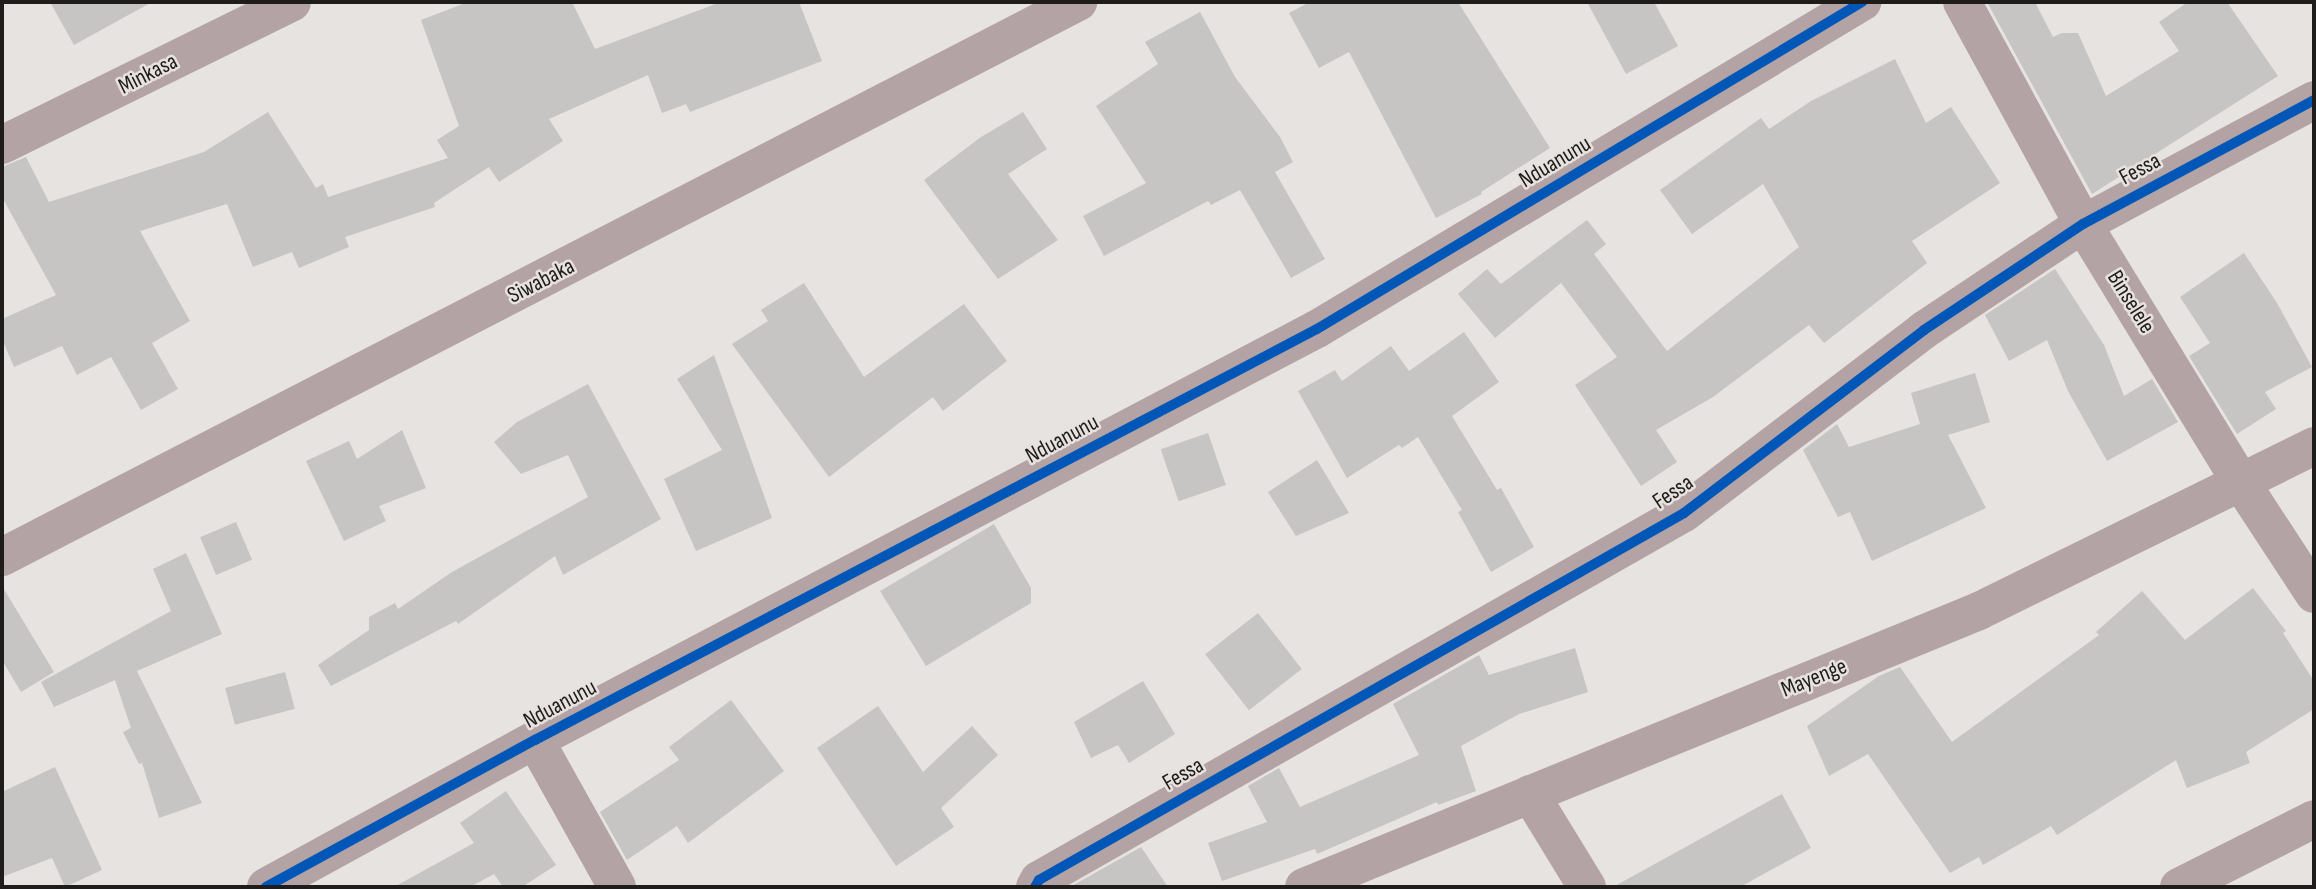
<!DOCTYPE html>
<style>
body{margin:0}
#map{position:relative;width:2316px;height:889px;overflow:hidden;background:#e6e3e0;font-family:"Sofia Sans Condensed",sans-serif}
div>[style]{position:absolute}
.building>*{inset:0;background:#c7c5c3;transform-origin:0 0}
.minor>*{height:38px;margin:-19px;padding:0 19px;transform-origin:19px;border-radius:19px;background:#b4a3a4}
.cycleway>*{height:10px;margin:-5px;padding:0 5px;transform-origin:5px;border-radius:5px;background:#0057b8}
span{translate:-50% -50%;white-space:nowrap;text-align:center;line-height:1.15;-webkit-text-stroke:5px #e8e2de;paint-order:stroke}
.street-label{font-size:23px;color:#1f1d1c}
.frame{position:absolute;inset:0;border:4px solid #1f1d1c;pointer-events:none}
</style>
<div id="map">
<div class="building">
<i style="clip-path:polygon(50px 2px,152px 2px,74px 45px)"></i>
<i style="clip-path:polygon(468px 2px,572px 2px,595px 49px,721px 2px,799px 2px,822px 61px,690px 112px,686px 104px,662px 113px,648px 75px,549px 119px,563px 141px,499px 182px,489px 167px,434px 203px,435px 207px,345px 237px,349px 247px,299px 268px,292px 252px,253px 267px,227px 204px,140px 231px,190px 321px,152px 343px,178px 389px,141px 410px,111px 357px,77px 375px,62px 346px,14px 367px,2px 339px,2px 319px,56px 295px,2px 197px,2px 167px,26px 157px,49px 202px,204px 152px,268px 112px,316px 188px,323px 184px,328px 197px,448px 158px,437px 140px,459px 126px,421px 20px)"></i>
<i style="clip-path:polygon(1310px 2px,1458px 2px,1550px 148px,1481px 192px,1482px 194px,1436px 218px,1349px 52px,1319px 68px,1289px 13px)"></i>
<i style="clip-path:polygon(1587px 2px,1654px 2px,1678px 46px,1626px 74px)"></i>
<i style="clip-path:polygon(1987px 2px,2035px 2px,2053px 37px,2062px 33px,2078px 33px,2106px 96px,2179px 51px,2159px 22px,2188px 2px,2227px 2px,2278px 76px,2092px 194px)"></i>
<i style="clip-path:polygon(1200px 12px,1235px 77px,1280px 137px,1293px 162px,1275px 172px,1325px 259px,1291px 278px,1240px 190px,1211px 205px,1208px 201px,1104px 256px,1083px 216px,1146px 183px,1096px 106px,1158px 64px,1145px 42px)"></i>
<i style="clip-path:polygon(1895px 59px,1926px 123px,1951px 107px,2000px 183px,1912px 241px,1927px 263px,1824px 343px,1809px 325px,1713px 397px,1656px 430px,1677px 462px,1641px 486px,1575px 385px,1617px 357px,1561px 283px,1495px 338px,1458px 294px,1487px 269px,1501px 284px,1587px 220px,1606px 244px,1594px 254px,1667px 351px,1799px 247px,1763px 184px,1692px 234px,1660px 190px,1761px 118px,1769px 129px,1811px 101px)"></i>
<i style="clip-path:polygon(1023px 112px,1047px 149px,1008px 174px,1058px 240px,998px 279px,924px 180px,981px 137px)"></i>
<i style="clip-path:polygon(2244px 253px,2277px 303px,2312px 367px,2265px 392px,2276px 409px,2237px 434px,2189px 356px,2210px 343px,2180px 297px)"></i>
<i style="clip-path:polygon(2055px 269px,2104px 345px,2124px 396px,2152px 379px,2178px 422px,2107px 461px,2068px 391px,2047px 340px,2009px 361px,1985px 315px)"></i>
<i style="clip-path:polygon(804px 283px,864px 377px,964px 304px,1007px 361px,943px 411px,933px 397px,829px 477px,732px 344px,768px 321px,761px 310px)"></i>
<i style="clip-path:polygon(1464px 332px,1499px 382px,1452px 416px,1497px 490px,1501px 488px,1534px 547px,1491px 572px,1458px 512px,1462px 510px,1418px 437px,1402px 448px,1399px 445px,1347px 478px,1298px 391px,1335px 370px,1342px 381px,1391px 346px,1409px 371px)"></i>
<i style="clip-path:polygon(714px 355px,772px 518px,696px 551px,664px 479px,722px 450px,677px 379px)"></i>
<i style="clip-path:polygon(1975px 373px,1990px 422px,1948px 435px,1986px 508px,1872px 561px,1850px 512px,1838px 517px,1803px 450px,1837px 424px,1849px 447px,1920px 424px,1911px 393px)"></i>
<i style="clip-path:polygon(588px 384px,661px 519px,563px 575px,555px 556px,458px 624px,456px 621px,331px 686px,318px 665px,369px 630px,369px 617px,395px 603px,398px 609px,452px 572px,588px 497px,568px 455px,521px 474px,494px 442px,517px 422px)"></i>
<i style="clip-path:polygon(402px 430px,426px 488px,379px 506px,386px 521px,344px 541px,306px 461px,349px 441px,357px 459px)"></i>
<i style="left:1208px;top:433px;width:55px;height:50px;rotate:71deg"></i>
<i style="clip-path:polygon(1317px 460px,1349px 513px,1296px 536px,1268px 492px)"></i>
<i style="left:236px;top:522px;width:41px;height:39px;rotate:67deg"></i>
<i style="clip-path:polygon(994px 524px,1031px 588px,1031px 603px,926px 666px,880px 591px)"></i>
<i style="clip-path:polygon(186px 553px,222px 634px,137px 671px,202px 803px,159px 818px,142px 763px,139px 764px,123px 732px,131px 728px,115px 680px,54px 707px,41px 682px,171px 611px,153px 569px)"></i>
<i style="clip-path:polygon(2px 586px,54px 672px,21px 692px,2px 660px)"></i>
<i style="clip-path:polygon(2253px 588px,2286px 631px,2283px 633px,2314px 681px,2314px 709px,2246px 752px,2250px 763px,2187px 788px,2176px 760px,2057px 835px,2051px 826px,1983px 865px,1979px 857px,1950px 873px,1868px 754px,1829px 776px,1807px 726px,1879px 676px,1900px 667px,1952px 742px,2099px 635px,2096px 632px,2142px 591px,2185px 640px)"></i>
<i style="left:1258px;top:613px;width:71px;height:67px;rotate:52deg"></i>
<i style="clip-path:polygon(1575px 648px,1588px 692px,1519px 714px,1461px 746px,1476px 791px,1438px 805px,1437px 802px,1317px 854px,1315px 849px,1222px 881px,1208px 843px,1267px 822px,1248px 786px,1279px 768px,1300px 807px,1419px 755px,1393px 704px,1479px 655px,1489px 675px)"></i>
<i style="left:285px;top:672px;width:38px;height:62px;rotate:75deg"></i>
<i style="clip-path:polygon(1143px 681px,1175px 734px,1129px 763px,1118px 745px,1091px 758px,1074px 722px)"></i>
<i style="clip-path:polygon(731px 700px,784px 771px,688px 843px,677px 826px,627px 860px,600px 812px,679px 760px,669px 747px)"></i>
<i style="clip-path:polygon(878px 706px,923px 772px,972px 726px,998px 755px,941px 808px,954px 827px,896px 866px,817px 748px)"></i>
<i style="clip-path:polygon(55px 767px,102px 870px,65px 887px,52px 858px,2px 877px,2px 792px)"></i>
<i style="clip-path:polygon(506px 791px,556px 865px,522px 887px,503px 887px,494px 874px,470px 887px,394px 887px,474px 843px,460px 823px)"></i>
<i style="clip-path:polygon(1782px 794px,1811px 848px,1740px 887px,1613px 887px)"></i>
<i style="clip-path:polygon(1141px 847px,1168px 887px,1070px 887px)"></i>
</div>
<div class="minor">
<i style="left:1962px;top:2px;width:253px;rotate:61.4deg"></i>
<i style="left:2083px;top:224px;width:301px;rotate:58.6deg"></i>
<i style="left:2240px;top:481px;width:135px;rotate:56.8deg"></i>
<i style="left:2px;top:145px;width:323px;rotate:-26.2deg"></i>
<i style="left:2px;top:557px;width:1211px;rotate:-27.28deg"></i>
<i style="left:535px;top:740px;width:168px;rotate:60.8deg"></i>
<i style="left:1530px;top:794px;width:109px;rotate:58.5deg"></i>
<i style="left:266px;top:887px;width:307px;rotate:-28.7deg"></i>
<i style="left:535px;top:740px;width:883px;rotate:-27.73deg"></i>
<i style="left:1317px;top:329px;width:636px;rotate:-30.96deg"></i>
<i style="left:1035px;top:887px;width:8px;rotate:-60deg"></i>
<i style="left:1039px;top:880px;width:742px;rotate:-29.64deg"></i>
<i style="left:1684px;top:513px;width:302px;rotate:-37.3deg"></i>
<i style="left:1924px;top:330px;width:191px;rotate:-33.7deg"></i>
<i style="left:2083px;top:224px;width:262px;rotate:-28.2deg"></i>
<i style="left:1304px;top:887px;width:729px;rotate:-22.24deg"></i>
<i style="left:1979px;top:611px;width:373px;rotate:-26.2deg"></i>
<i style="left:2179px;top:887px;width:151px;rotate:-26.7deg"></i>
</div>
<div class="cycleway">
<i style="left:266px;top:887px;width:307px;rotate:-28.7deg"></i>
<i style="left:535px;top:740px;width:883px;rotate:-27.73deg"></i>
<i style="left:1317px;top:329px;width:636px;rotate:-30.96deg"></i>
<i style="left:1035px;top:887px;width:8px;rotate:-60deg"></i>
<i style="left:1039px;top:880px;width:742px;rotate:-29.64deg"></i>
<i style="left:1684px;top:513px;width:302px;rotate:-37.3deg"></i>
<i style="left:1924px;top:330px;width:191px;rotate:-33.7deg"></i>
<i style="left:2083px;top:224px;width:262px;rotate:-28.2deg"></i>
</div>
<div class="street-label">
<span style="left:148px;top:74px;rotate:-27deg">Minkasa</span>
<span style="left:1555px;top:162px;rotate:-31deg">Nduanunu</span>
<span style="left:2140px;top:169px;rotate:-28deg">Fessa</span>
<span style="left:541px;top:281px;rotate:-27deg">Siwabaka</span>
<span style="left:2131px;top:302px;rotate:58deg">Binselele</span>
<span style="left:1062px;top:439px;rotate:-28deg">Nduanunu</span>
<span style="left:1673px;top:492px;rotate:-34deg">Fessa</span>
<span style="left:1814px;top:678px;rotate:-22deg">Mayenge</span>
<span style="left:560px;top:704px;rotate:-28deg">Nduanunu</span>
<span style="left:1183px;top:774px;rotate:-30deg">Fessa</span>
</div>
<div class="frame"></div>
</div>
